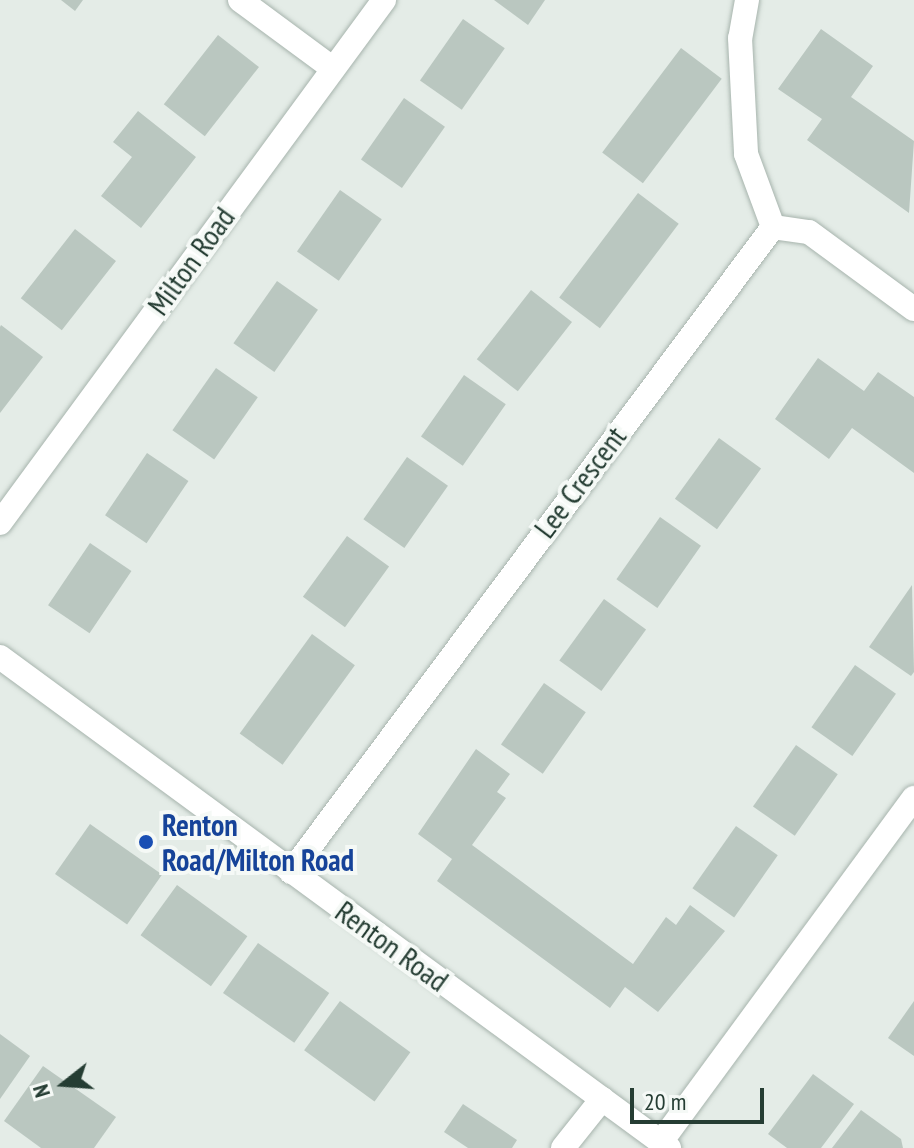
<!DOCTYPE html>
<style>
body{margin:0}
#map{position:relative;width:914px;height:1148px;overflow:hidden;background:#e4ece7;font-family:"PT Sans Narrow",sans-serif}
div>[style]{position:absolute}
.building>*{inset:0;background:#bac7c0;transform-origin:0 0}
.roads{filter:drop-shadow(0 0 2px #a7b4ad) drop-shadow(0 0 2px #a7b4ad)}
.minor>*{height:24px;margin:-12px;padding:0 12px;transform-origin:12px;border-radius:12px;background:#fff}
.dots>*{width:22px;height:22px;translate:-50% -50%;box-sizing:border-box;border:4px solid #f5f9f6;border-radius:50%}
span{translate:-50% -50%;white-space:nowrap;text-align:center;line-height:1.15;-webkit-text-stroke:8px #f5f9f6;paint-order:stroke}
.street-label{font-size:30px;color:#253d33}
.transit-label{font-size:30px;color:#164399;font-weight:700}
.left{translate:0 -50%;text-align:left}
.north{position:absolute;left:24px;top:1044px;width:80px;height:80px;-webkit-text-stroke:6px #f5f9f6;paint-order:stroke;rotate:253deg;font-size:22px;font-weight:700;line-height:32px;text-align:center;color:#253d33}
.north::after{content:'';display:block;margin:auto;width:28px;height:36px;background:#253d33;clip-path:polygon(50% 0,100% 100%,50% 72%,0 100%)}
.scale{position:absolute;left:630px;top:1088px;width:134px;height:36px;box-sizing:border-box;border:4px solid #253d33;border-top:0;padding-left:10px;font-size:24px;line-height:28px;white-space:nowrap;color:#253d33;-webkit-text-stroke:6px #f5f9f6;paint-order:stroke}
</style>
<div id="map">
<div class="building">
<i style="clip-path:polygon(61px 0,83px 0,75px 11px)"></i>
<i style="clip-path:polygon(494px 0,545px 0,528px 25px)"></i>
<i style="left:463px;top:19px;width:51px;height:75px;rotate:35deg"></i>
<i style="clip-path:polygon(821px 29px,873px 66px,851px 97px,914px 141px,909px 213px,807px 140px,822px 119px,778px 89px)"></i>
<i style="left:218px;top:35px;width:52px;height:88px;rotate:38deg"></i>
<i style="left:681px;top:48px;width:51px;height:131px;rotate:37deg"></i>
<i style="left:404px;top:98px;width:50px;height:75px;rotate:35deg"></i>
<i style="clip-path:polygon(138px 111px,196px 157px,141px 228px,101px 196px,132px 157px,113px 142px)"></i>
<i style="left:340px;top:190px;width:51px;height:75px;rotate:35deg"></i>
<i style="left:638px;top:193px;width:51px;height:131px;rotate:37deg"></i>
<i style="left:75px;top:229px;width:52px;height:88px;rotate:38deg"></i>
<i style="left:277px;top:281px;width:50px;height:76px;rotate:35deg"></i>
<i style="left:531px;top:290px;width:52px;height:88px;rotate:38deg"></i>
<i style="clip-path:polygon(1px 325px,43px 357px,0 413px,0 327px)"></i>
<i style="clip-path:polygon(818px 358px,864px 391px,878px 372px,914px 397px,914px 473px,852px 428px,829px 459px,775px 419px)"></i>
<i style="left:216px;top:368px;width:51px;height:76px;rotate:35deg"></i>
<i style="left:464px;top:375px;width:51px;height:75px;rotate:35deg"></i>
<i style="left:719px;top:438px;width:52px;height:75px;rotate:36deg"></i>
<i style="left:147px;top:453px;width:50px;height:75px;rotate:34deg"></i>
<i style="left:407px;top:457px;width:50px;height:76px;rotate:35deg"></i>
<i style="left:660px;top:517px;width:50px;height:76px;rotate:35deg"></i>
<i style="left:347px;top:536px;width:52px;height:75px;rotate:36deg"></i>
<i style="left:90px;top:543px;width:50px;height:75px;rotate:34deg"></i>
<i style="clip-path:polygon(912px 585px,914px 672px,911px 676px,869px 647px)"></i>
<i style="left:604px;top:599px;width:52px;height:76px;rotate:36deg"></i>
<i style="left:312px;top:634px;width:53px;height:123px;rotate:36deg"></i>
<i style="left:855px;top:665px;width:50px;height:76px;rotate:35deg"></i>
<i style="left:544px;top:683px;width:51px;height:75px;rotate:35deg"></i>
<i style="left:796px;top:745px;width:51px;height:75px;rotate:35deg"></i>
<i style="clip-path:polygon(476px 749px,510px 774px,497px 792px,506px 798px,472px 845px,633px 964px,666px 917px,676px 925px,690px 905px,725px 931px,658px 1012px,625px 987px,610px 1008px,437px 881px,452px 859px,418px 834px)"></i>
<i style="left:90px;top:824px;width:88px;height:61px;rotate:35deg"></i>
<i style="left:736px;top:826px;width:51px;height:76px;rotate:35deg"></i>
<i style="left:177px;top:885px;width:87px;height:62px;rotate:36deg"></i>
<i style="left:258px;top:943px;width:87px;height:61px;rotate:35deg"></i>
<i style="left:340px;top:1001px;width:87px;height:61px;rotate:36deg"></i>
<i style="clip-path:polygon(914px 1001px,914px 1056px,888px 1038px)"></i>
<i style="clip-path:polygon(0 1034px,30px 1056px,0 1099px)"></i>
<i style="clip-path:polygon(43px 1066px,116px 1117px,94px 1148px,41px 1148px,4px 1121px)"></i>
<i style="clip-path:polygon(813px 1074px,854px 1104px,821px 1148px,787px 1148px,768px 1134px)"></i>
<i style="clip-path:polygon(463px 1104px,517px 1140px,512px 1148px,468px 1148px,444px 1132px)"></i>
<i style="clip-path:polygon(861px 1110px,901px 1139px,903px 1148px,832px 1148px)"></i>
</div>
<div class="roads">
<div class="minor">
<i style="left:240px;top:0;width:113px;rotate:36.4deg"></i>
<i style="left:747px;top:0;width:39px;rotate:100deg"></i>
<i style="left:740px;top:38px;width:116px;rotate:87deg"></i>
<i style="left:746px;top:154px;width:78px;rotate:69.7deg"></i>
<i style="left:0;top:523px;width:649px;rotate:-53.71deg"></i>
<i style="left:0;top:657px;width:830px;rotate:36.28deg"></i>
<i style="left:291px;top:872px;width:805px;rotate:-53.23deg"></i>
<i style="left:773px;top:227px;width:36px;rotate:8deg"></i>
<i style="left:809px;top:232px;width:130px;rotate:36.3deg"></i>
<i style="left:661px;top:1142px;width:427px;rotate:-53.7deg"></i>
<i style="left:563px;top:1148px;width:63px;rotate:-51.5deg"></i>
</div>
</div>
<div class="dots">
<i style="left:146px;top:842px;background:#1a4fb4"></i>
</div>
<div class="street-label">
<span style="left:191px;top:261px;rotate:-54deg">Milton Road</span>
<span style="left:580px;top:482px;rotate:-53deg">Lee Crescent</span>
<span style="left:392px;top:946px;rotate:36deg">Renton Road</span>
</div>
<div class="transit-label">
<span class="left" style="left:162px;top:842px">Renton<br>Road/Milton Road</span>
</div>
<div class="north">N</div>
<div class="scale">20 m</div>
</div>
